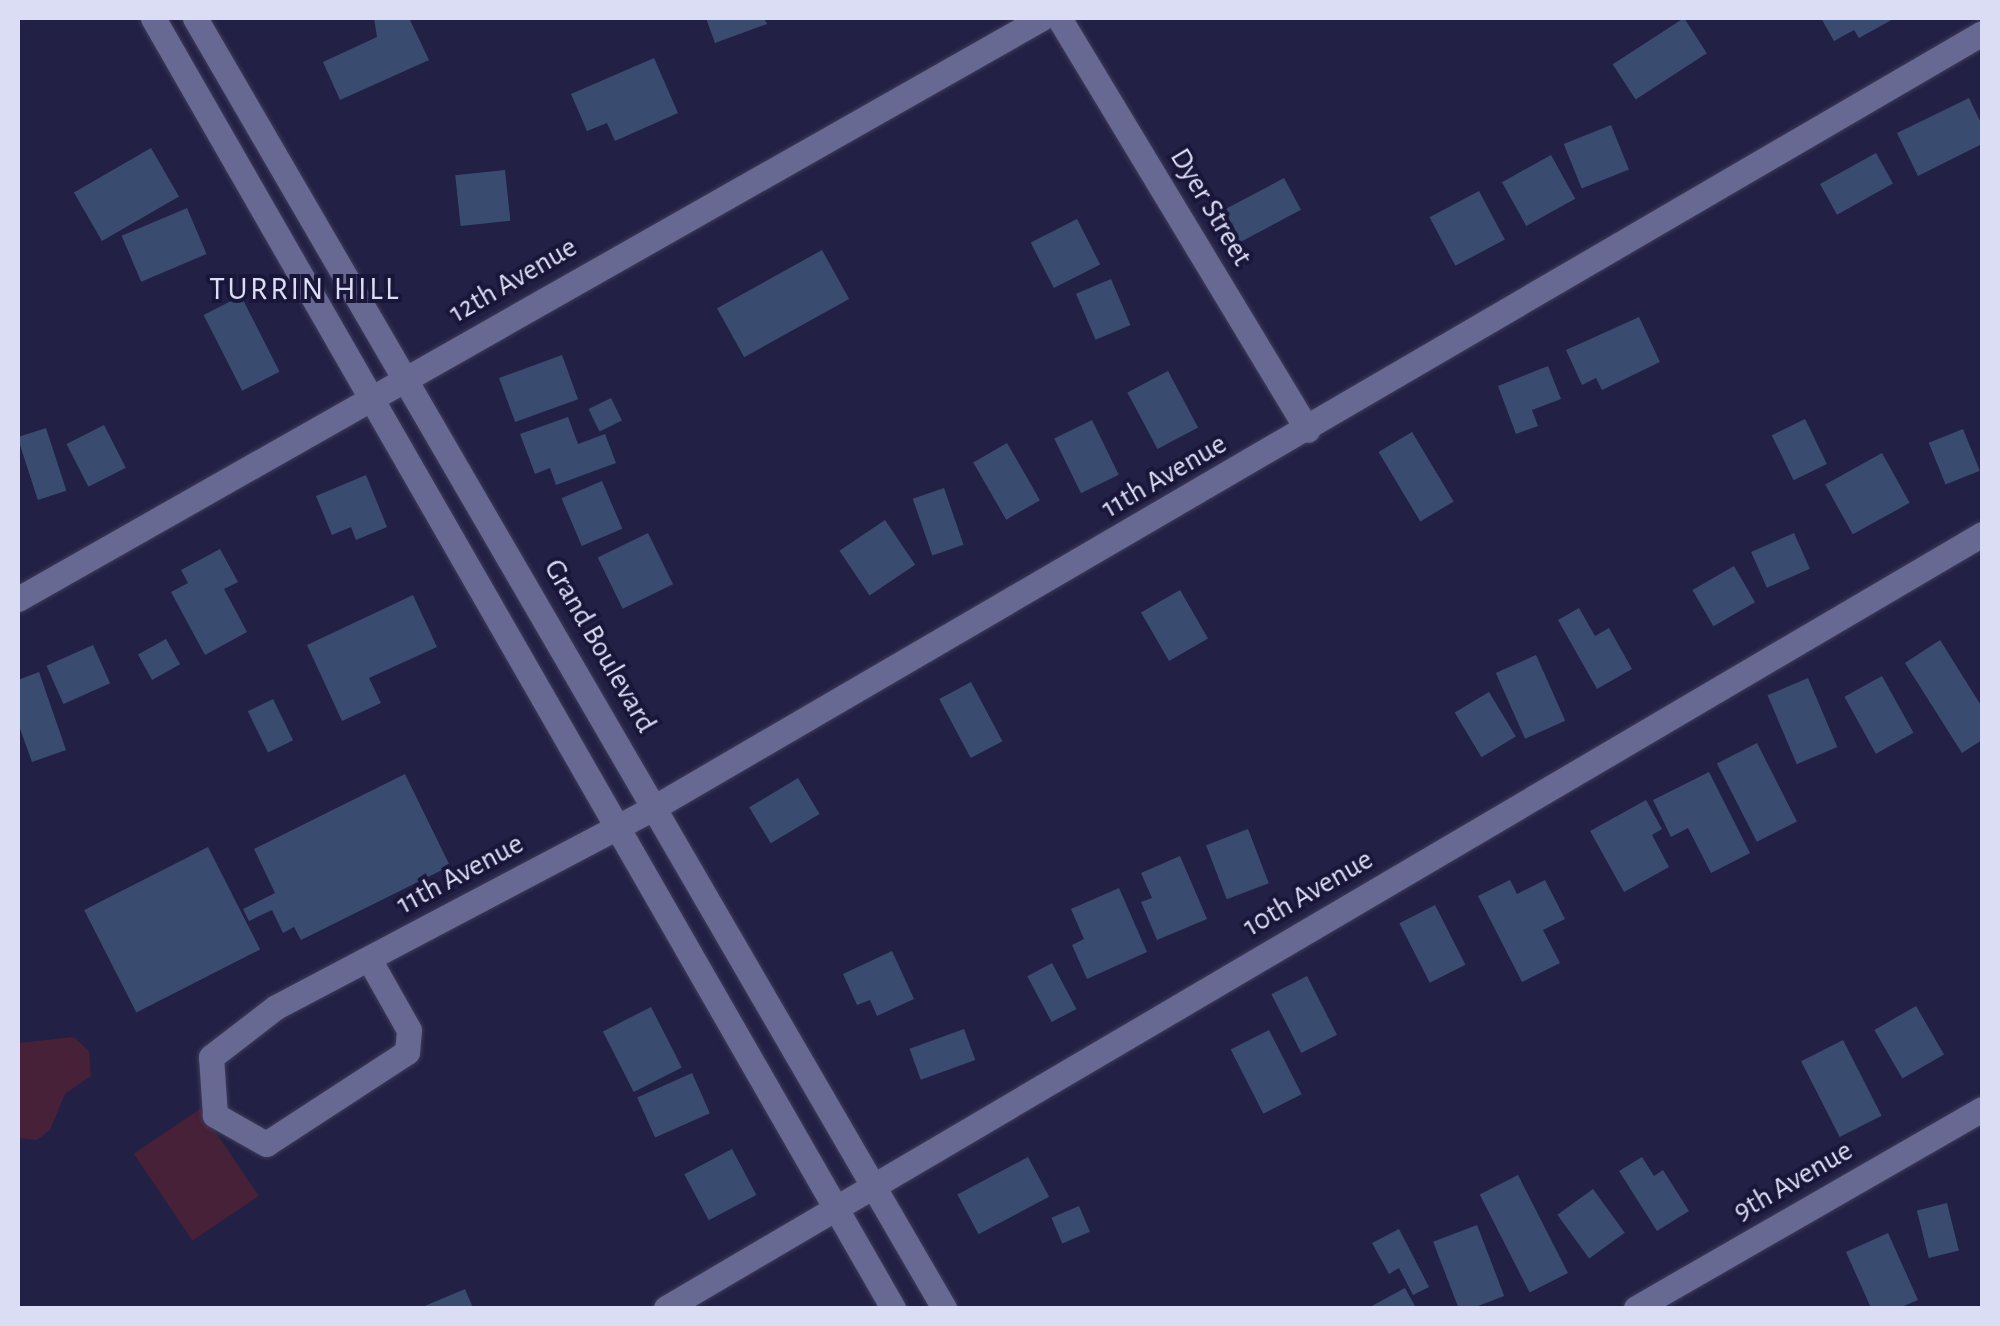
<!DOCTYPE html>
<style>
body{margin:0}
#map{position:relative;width:2000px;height:1326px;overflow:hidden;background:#222044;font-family:"Alegreya Sans",sans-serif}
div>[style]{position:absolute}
.green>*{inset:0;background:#462138;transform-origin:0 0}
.building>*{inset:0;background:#394c70;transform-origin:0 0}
.roads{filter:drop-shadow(0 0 2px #3e3b5a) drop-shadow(0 0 2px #3e3b5a)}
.minor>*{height:25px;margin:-12.5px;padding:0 12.5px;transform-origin:12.5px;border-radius:12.5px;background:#686993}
span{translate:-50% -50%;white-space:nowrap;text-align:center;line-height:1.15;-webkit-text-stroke:8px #191639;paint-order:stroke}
.street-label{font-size:30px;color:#dbddf5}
.neighbourhood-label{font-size:32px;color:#dbddf5;letter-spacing:2.5px}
.frame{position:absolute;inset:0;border:20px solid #dbddf5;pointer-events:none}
</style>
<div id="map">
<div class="green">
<i style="clip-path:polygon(74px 1037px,89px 1051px,91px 1076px,65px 1094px,50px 1130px,37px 1140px,18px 1138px,18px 1043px)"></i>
<i style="left:200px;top:1109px;width:105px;height:80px;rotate:56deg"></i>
</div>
<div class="building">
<i style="clip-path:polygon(374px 18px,409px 18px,429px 60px,340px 100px,323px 62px,377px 37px)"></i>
<i style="clip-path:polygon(706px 18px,764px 18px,767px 24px,715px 43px)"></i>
<i style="left:1684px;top:18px;width:42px;height:85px;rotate:57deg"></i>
<i style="clip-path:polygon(1821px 18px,1895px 18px,1859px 38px,1854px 30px,1834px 41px)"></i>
<i style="clip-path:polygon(654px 58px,678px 113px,615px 141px,607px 123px,587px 131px,571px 94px)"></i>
<i style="clip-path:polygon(1969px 98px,1982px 125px,1982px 144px,1918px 176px,1897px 133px)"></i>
<i style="left:1611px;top:125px;width:48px;height:51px;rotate:68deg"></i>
<i style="left:151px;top:148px;width:56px;height:89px;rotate:60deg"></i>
<i style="left:1876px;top:153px;width:35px;height:64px;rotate:61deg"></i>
<i style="left:1551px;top:155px;width:50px;height:56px;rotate:61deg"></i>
<i style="left:505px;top:170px;width:51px;height:50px;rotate:84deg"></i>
<i style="left:1284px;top:178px;width:36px;height:86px;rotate:62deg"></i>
<i style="left:1479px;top:191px;width:55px;height:56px;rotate:62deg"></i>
<i style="left:187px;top:208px;width:50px;height:71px;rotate:67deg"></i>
<i style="left:1077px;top:219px;width:51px;height:52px;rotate:63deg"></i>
<i style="left:822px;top:250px;width:56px;height:120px;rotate:61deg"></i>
<i style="left:1111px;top:279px;width:50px;height:38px;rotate:67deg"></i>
<i style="left:241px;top:296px;width:85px;height:42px;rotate:63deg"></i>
<i style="clip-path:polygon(1639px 317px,1660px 362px,1602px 390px,1596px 378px,1582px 385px,1566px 350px)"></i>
<i style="left:562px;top:355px;width:47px;height:67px;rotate:70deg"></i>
<i style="clip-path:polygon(1548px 366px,1561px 399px,1532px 410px,1538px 426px,1516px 434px,1498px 386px)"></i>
<i style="left:1168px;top:371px;width:64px;height:46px;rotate:62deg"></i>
<i style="left:611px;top:398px;width:25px;height:25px;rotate:64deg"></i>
<i style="clip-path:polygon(568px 417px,578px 444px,605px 434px,616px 463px,556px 485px,550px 468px,535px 474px,520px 434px)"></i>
<i style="left:1805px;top:419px;width:50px;height:37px;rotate:64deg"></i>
<i style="left:1092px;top:420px;width:61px;height:42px;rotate:64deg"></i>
<i style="left:104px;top:425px;width:48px;height:42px;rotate:63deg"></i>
<i style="left:46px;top:428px;width:66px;height:30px;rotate:72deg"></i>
<i style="left:1963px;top:429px;width:45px;height:37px;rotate:68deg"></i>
<i style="left:1412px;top:432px;width:81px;height:39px;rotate:59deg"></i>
<i style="left:1007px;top:443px;width:66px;height:39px;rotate:60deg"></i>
<i style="left:1882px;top:453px;width:57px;height:65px;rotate:61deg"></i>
<i style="clip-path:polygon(366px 475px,387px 527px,356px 540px,351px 527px,332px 535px,316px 496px)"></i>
<i style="left:602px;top:481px;width:52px;height:44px;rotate:67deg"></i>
<i style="left:944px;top:488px;width:60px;height:33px;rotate:71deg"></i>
<i style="left:885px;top:520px;width:54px;height:55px;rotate:56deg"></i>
<i style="left:648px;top:533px;width:57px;height:56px;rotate:64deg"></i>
<i style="left:1794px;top:533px;width:39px;height:47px;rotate:66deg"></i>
<i style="clip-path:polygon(220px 549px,238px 582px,224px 589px,247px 632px,205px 655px,171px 592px,188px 583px,181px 570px)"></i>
<i style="left:1734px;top:566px;width:42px;height:48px;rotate:60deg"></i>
<i style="left:1180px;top:590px;width:56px;height:45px;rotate:60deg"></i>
<i style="clip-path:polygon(413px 595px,437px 647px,369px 678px,381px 703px,342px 721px,307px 645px)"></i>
<i style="clip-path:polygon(1579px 608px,1595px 636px,1609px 628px,1632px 669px,1597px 689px,1558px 620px)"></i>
<i style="left:166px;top:639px;width:29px;height:32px;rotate:61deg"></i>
<i style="clip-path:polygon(1940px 640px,1982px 707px,1982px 740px,1962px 753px,1905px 663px)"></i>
<i style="left:93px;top:645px;width:42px;height:51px;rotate:66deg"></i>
<i style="left:1536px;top:655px;width:72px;height:44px;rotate:66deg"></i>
<i style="clip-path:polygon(39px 672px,66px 750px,32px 762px,18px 723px,18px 680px)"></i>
<i style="left:1882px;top:676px;width:65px;height:43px;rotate:61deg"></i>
<i style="left:1808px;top:678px;width:75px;height:44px;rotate:67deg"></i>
<i style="left:971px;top:682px;width:67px;height:36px;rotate:62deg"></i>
<i style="left:1489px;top:692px;width:52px;height:40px;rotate:59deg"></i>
<i style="left:273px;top:699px;width:46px;height:28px;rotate:64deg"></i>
<i style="left:1757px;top:743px;width:88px;height:45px;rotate:63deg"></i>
<i style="clip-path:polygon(1709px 772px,1750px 853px,1711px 873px,1688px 828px,1671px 837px,1653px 800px)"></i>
<i style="clip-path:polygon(405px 774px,450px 866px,301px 940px,294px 927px,283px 933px,272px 910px,249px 921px,243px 909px,275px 893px,254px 849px)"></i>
<i style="left:798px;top:778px;width:42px;height:57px;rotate:59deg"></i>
<i style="clip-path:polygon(1646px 800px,1662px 829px,1652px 835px,1669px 867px,1624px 892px,1590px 831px)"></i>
<i style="left:1248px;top:829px;width:58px;height:45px;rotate:69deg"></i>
<i style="left:208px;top:847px;width:115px;height:139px;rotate:63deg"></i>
<i style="clip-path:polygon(1180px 856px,1207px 919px,1157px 940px,1141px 902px,1152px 898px,1141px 873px)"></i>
<i style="clip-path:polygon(1510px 880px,1517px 894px,1545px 880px,1565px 919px,1543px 930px,1560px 963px,1522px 982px,1478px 896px)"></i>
<i style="clip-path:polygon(1119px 888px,1147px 952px,1087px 979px,1072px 945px,1084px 939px,1071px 909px)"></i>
<i style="left:1435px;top:905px;width:67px;height:40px;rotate:63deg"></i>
<i style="clip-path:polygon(892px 951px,914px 999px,877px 1016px,870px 1000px,857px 1005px,843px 974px)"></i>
<i style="left:1052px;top:963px;width:52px;height:28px;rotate:62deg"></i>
<i style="left:1307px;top:976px;width:66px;height:40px;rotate:63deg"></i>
<i style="left:1916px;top:1006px;width:56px;height:48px;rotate:60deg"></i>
<i style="left:651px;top:1007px;width:68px;height:54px;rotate:63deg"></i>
<i style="left:964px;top:1029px;width:33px;height:58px;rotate:70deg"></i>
<i style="left:1269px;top:1030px;width:72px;height:43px;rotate:63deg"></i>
<i style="left:1843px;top:1040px;width:85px;height:47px;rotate:63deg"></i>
<i style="left:692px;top:1073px;width:44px;height:60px;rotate:66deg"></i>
<i style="left:732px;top:1149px;width:52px;height:54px;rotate:62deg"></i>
<i style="left:1028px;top:1157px;width:45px;height:80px;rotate:62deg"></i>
<i style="clip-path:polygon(1642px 1157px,1654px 1176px,1663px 1170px,1689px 1211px,1657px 1231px,1619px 1171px)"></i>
<i style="left:1518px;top:1175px;width:110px;height:43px;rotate:63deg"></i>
<i style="left:1593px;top:1189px;width:54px;height:44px;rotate:54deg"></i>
<i style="left:1947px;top:1203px;width:49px;height:31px;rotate:76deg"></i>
<i style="left:1079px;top:1206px;width:28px;height:30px;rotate:67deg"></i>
<i style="left:1477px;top:1225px;width:76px;height:47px;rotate:69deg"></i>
<i style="clip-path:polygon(1399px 1229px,1429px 1287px,1413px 1295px,1399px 1268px,1389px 1274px,1372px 1243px)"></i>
<i style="clip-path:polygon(1888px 1233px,1918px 1300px,1899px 1308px,1871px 1308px,1846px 1252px)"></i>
<i style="clip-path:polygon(1405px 1288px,1416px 1308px,1368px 1308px)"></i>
<i style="clip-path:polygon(465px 1289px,473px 1308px,420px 1308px)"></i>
</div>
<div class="roads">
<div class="minor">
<i style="left:153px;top:18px;width:1487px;rotate:60.16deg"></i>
<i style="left:195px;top:18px;width:1492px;rotate:59.86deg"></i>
<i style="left:1059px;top:18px;width:481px;rotate:58.9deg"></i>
<i style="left:18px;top:599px;width:1177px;rotate:-29.57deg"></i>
<i style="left:369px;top:959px;width:81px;rotate:60.6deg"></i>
<i style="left:409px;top:1030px;width:22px;rotate:95deg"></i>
<i style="left:407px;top:1052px;width:168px;rotate:146.9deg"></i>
<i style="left:266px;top:1144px;width:59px;rotate:-150.4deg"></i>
<i style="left:215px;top:1115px;width:58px;rotate:-93.9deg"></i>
<i style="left:211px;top:1057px;width:82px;rotate:-37.6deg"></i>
<i style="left:276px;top:1007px;width:420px;rotate:-27.8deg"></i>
<i style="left:648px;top:811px;width:1544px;rotate:-30.25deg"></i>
<i style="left:666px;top:1308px;width:1527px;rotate:-30.46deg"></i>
<i style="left:1636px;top:1308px;width:399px;rotate:-29.9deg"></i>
</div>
</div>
<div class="street-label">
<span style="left:1211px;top:207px;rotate:59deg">Dyer Street</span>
<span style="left:513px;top:280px;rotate:-30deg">12th Avenue</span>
<span style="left:1164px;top:476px;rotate:-30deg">11th Avenue</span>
<span style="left:600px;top:646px;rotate:60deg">Grand Boulevard</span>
<span style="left:460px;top:874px;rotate:-28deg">11th Avenue</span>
<span style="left:1308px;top:893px;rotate:-30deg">10th Avenue</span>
<span style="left:1793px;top:1181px;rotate:-30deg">9th Avenue</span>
</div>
<div class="neighbourhood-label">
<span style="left:305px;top:289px">TURRIN HILL</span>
</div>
<div class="frame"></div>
</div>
